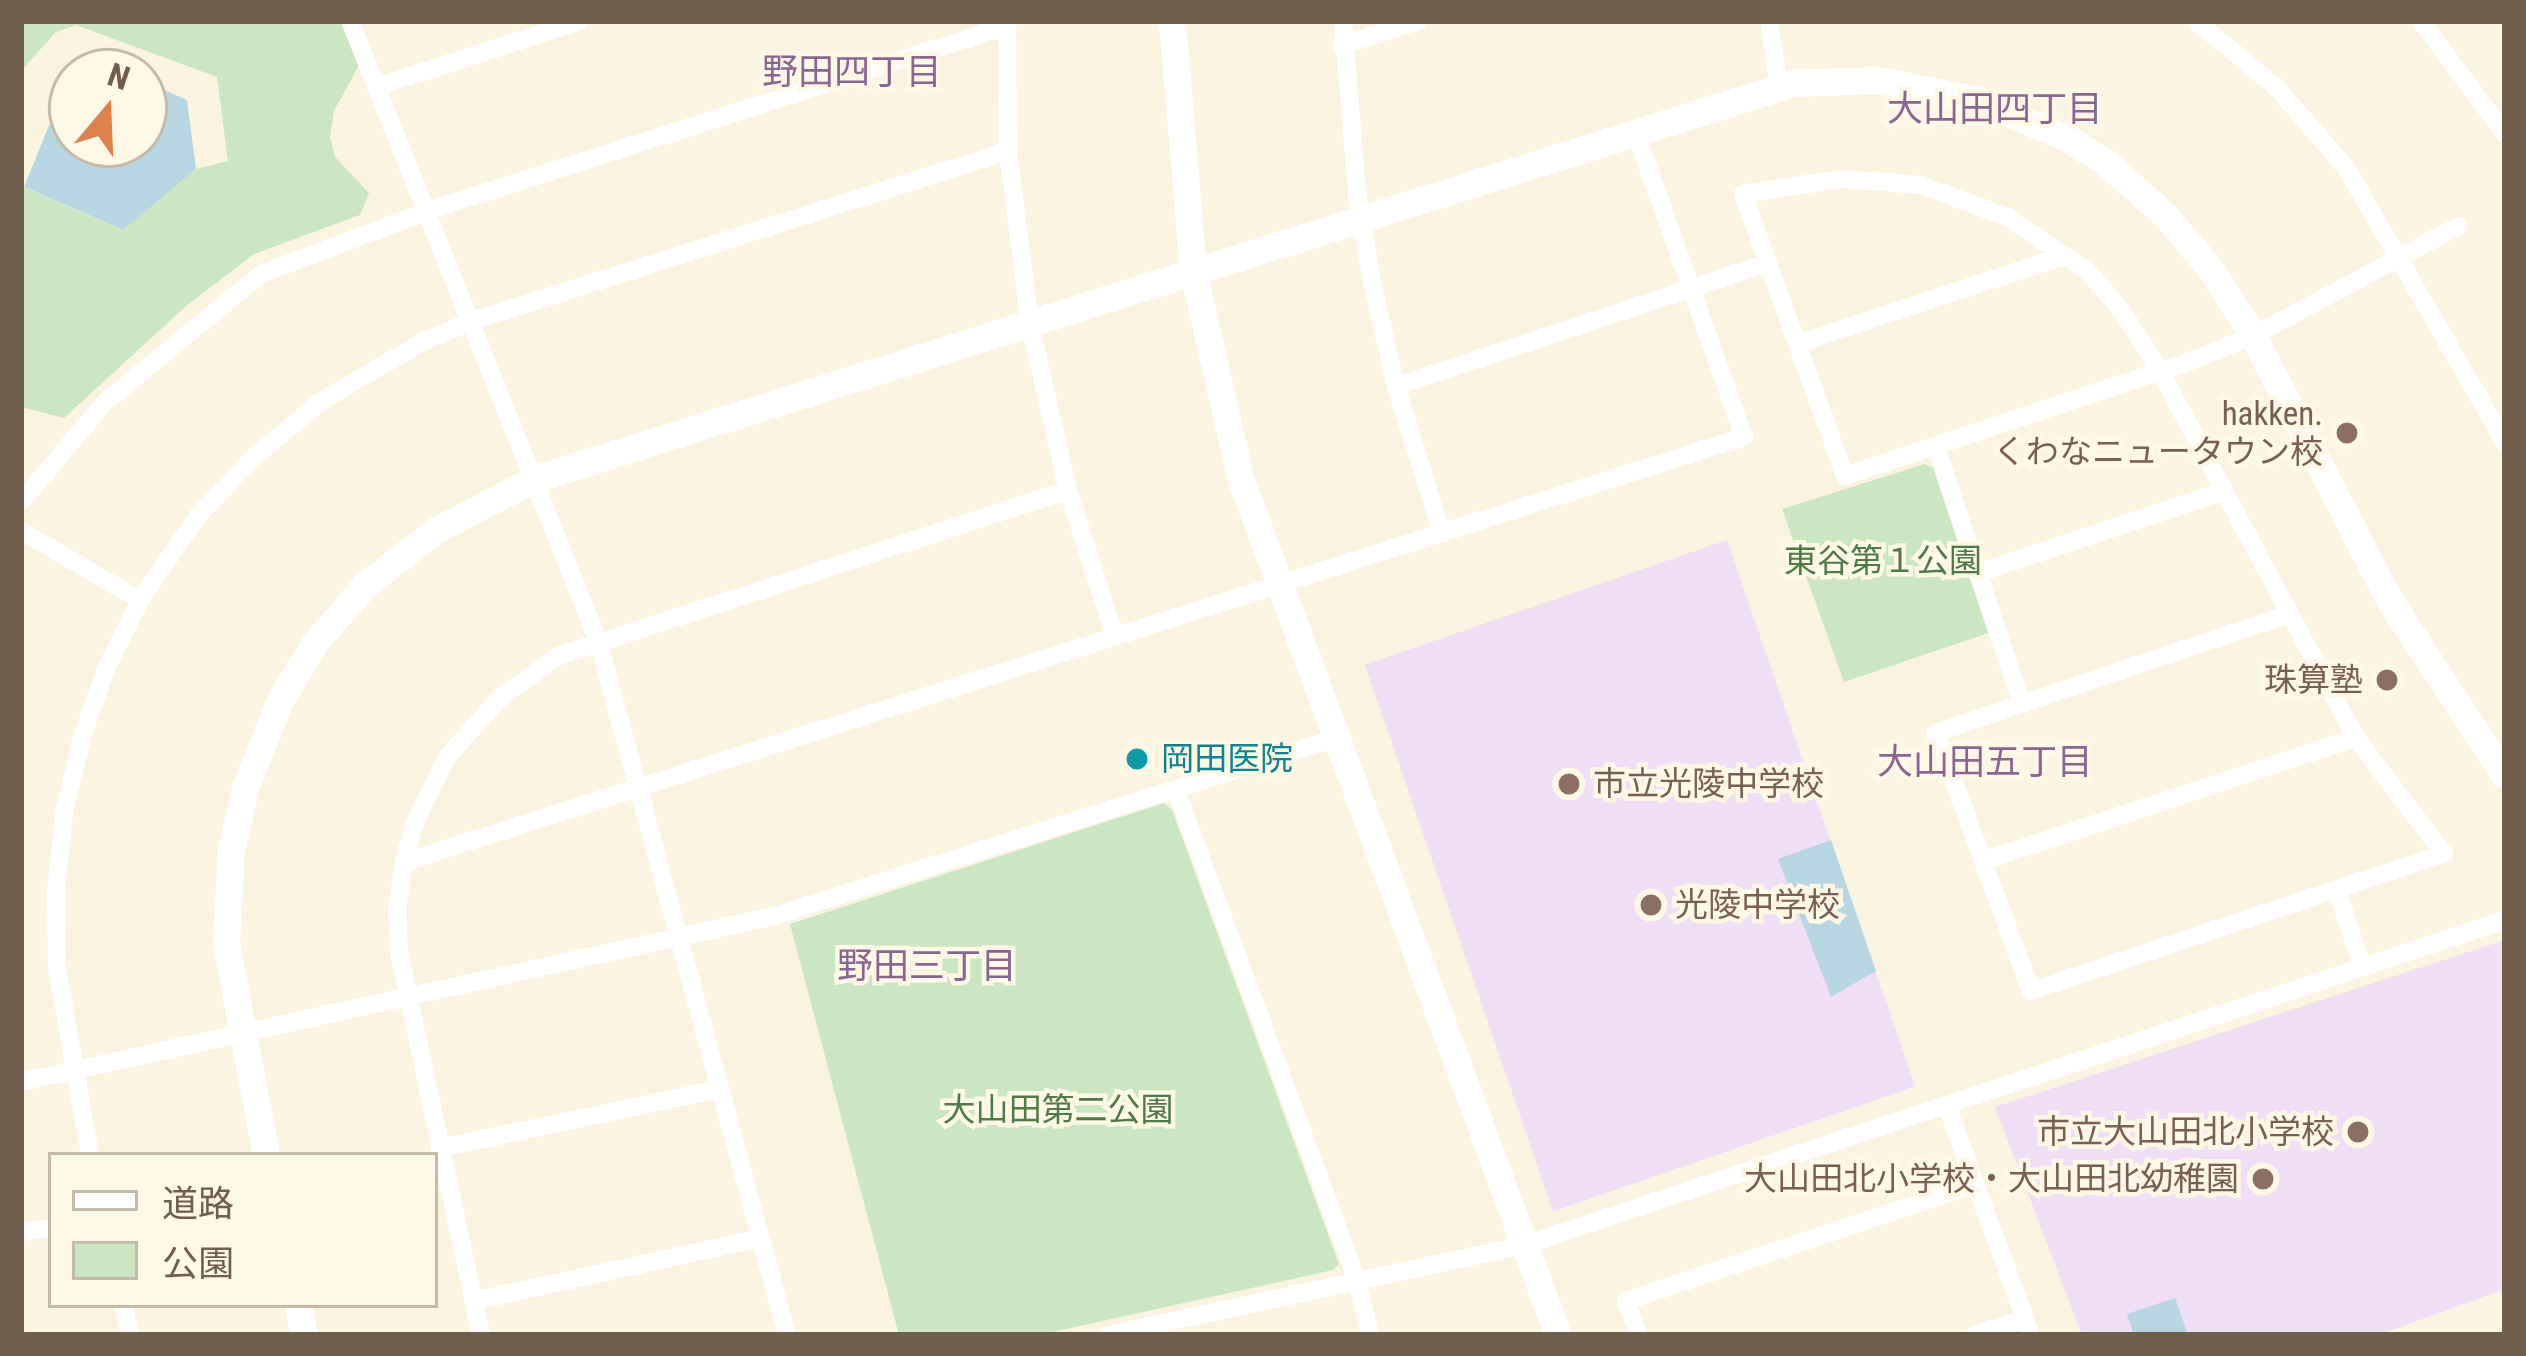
<!DOCTYPE html>
<meta charset="utf-8">
<style>
body{margin:0}
#map{position:relative;width:2526px;height:1356px;overflow:hidden;background:#fbf4e1;font-family:"Roboto Condensed","Noto Sans JP",sans-serif}
div>[style]{position:absolute}
.education>*{inset:0;background:#f1def7;transform-origin:0 0}
.green>*{inset:0;background:#cbe7c1}
.water>*{inset:0;background:#b7d6e3}
.street>*{height:18px;margin:-9px;padding:0 9px;transform-origin:9px;border-radius:9px;background:#fff}
.secondary>*{height:27px;margin:-13.5px;padding:0 13.5px;transform-origin:13.5px;border-radius:13.5px;background:#fff}
.dots>*{width:33px;height:33px;translate:-50% -50%;box-sizing:border-box;border:6px solid #fef8e7;border-radius:50%}
span{translate:-50% -50%;white-space:nowrap;text-align:center;line-height:1.15;-webkit-text-stroke:9px #fef8e7;paint-order:stroke}
.education-label{font-size:33px;color:#785e54}
.right{translate:-100% -50%;text-align:right}
.left{translate:0 -50%;text-align:left}
.park-label{font-size:33px;color:#4e7b45}
.culture-label{font-size:33px;color:#0d838f}
.neighbourhood-label{font-size:36px;color:#8a6593}
.frame{position:absolute;inset:0;border:24px solid #705d4a;pointer-events:none}
.legend{position:absolute;left:48px;top:1152px;width:390px;height:156px;box-sizing:border-box;background:#fef8e7;border:3px solid #c5baa8;margin:0;padding:15px 21px;list-style:none;font-size:36px;color:#705d4a}
.legend li{display:flex;align-items:center;gap:24px;height:60px}
.legend b{width:60px;border:3px solid #c5baa8}
.north{position:absolute;left:48px;top:48px;width:120px;height:120px;box-sizing:border-box;background:#fef8e7;border:3px solid #c5baa8;border-radius:50%;rotate:19deg;font-size:33px;font-weight:700;line-height:48px;text-align:center;color:#705d4a}
.north::after{content:'';display:block;margin:auto;width:42px;height:54px;background:#df814c;clip-path:polygon(50% 0,100% 100%,50% 72%,0 100%)}
</style>
<div id="map">
<div class="education">
<i style="left:1727px;top:540px;width:578px;height:383px;rotate:71deg"></i>
<i style="clip-path:polygon(2505px 940px,2505px 1289px,2378px 1335px,2082px 1335px,1995px 1107px)"></i>
</div>
<div class="green">
<i style="clip-path:polygon(21px 21px,344px 21px,359px 65px,334px 111px,330px 137px,335px 157px,369px 193px,360px 215px,254px 254px,186px 306px,64px 418px,21px 407px,21px 186px,122px 230px,196px 169px,228px 161px,217px 77px,76px 25px,56px 32px,21px 71px)"></i>
<i style="clip-path:polygon(1925px 464px,1933px 468px,1988px 633px,1844px 682px,1782px 509px)"></i>
<i style="clip-path:polygon(1164px 803px,1172px 810px,1339px 1264px,1333px 1270px,1039px 1335px,899px 1335px,790px 924px)"></i>
</div>
<div class="water">
<i style="clip-path:polygon(80px 57px,123px 72px,72px 72px,72px 144px,144px 144px,144px 81px,187px 100px,196px 169px,123px 230px,24px 187px,76px 59px)"></i>
<i style="clip-path:polygon(1831px 840px,1876px 971px,1831px 997px,1778px 859px)"></i>
<i style="clip-path:polygon(2175px 1298px,2188px 1335px,2134px 1335px,2127px 1314px)"></i>
</div>
<div class="street">
<i style="left:350px;top:21px;width:667px;rotate:68.17deg"></i>
<i style="left:598px;top:640px;width:720px;rotate:74.79deg"></i>
<i style="left:1007px;top:21px;width:130px;rotate:89.6deg"></i>
<i style="left:1008px;top:151px;width:174px;rotate:82.8deg"></i>
<i style="left:1030px;top:324px;width:170px;rotate:77.1deg"></i>
<i style="left:1068px;top:490px;width:154px;rotate:72.3deg"></i>
<i style="left:1343px;top:21px;width:173px;rotate:85.3deg"></i>
<i style="left:1357px;top:193px;width:90px;rotate:80.4deg"></i>
<i style="left:1372px;top:282px;width:107px;rotate:77deg"></i>
<i style="left:1396px;top:386px;width:155px;rotate:72.7deg"></i>
<i style="left:1769px;top:21px;width:66px;rotate:81.3deg"></i>
<i style="left:2196px;top:21px;width:104px;rotate:39.5deg"></i>
<i style="left:2276px;top:87px;width:108px;rotate:49.1deg"></i>
<i style="left:2347px;top:169px;width:316px;rotate:60deg"></i>
<i style="left:2421px;top:21px;width:141px;rotate:53.4deg"></i>
<i style="left:1342px;top:45px;width:81px;rotate:-17.3deg"></i>
<i style="left:379px;top:86px;width:211px;rotate:-17.9deg"></i>
<i style="left:1797px;top:344px;width:283px;rotate:-18.3deg"></i>
<i style="left:1396px;top:386px;width:392px;rotate:-18.3deg"></i>
<i style="left:1936px;top:446px;width:272px;rotate:71.6deg"></i>
<i style="left:21px;top:502px;width:129px;rotate:-50deg"></i>
<i style="left:104px;top:403px;width:203px;rotate:-39.4deg"></i>
<i style="left:261px;top:274px;width:181px;rotate:-20.7deg"></i>
<i style="left:430px;top:210px;width:606px;rotate:-17.69deg"></i>
<i style="left:21px;top:531px;width:138px;rotate:30.1deg"></i>
<i style="left:1978px;top:573px;width:257px;rotate:-18.4deg"></i>
<i style="left:2289px;top:614px;width:373px;rotate:161.4deg"></i>
<i style="left:1936px;top:733px;width:275px;rotate:69.8deg"></i>
<i style="left:2031px;top:991px;width:435px;rotate:-18.4deg"></i>
<i style="left:2444px;top:854px;width:146px;rotate:-127.2deg"></i>
<i style="left:2356px;top:738px;width:416px;rotate:-118.1deg"></i>
<i style="left:2160px;top:371px;width:71px;rotate:-122.3deg"></i>
<i style="left:2122px;top:311px;width:53px;rotate:-131.2deg"></i>
<i style="left:2087px;top:271px;width:97px;rotate:-146deg"></i>
<i style="left:2007px;top:217px;width:92px;rotate:-159.6deg"></i>
<i style="left:1921px;top:185px;width:81px;rotate:-175.8deg"></i>
<i style="left:1840px;top:179px;width:98px;rotate:171.2deg"></i>
<i style="left:1743px;top:194px;width:300px;rotate:70.1deg"></i>
<i style="left:1845px;top:476px;width:332px;rotate:-18.4deg"></i>
<i style="left:2160px;top:371px;width:19px;rotate:-16deg"></i>
<i style="left:2178px;top:366px;width:81px;rotate:-21.8deg"></i>
<i style="left:2253px;top:336px;width:233px;rotate:-28.2deg"></i>
<i style="left:1176px;top:790px;width:522px;rotate:69.73deg"></i>
<i style="left:1357px;top:1280px;width:57px;rotate:76.7deg"></i>
<i style="left:1983px;top:861px;width:393px;rotate:-18.3deg"></i>
<i style="left:404px;top:862px;width:1406px;rotate:-17.6deg"></i>
<i style="left:1744px;top:437px;width:325px;rotate:-109.6deg"></i>
<i style="left:2337px;top:890px;width:80px;rotate:71.8deg"></i>
<i style="left:21px;top:1082px;width:771px;rotate:-12.43deg"></i>
<i style="left:774px;top:916px;width:590px;rotate:-17.57deg"></i>
<i style="left:1947px;top:1106px;width:244px;rotate:69.9deg"></i>
<i style="left:440px;top:1148px;width:286px;rotate:-11.9deg"></i>
<i style="left:90px;top:1155px;width:190px;rotate:-100deg"></i>
<i style="left:57px;top:968px;width:76px;rotate:-90.8deg"></i>
<i style="left:56px;top:892px;width:79px;rotate:-84.2deg"></i>
<i style="left:64px;top:813px;width:81px;rotate:-76.5deg"></i>
<i style="left:83px;top:734px;width:71px;rotate:-70.3deg"></i>
<i style="left:107px;top:667px;width:75px;rotate:-63.8deg"></i>
<i style="left:140px;top:600px;width:101px;rotate:-55.5deg"></i>
<i style="left:197px;top:517px;width:84px;rotate:-46.4deg"></i>
<i style="left:255px;top:456px;width:85px;rotate:-39.7deg"></i>
<i style="left:320px;top:402px;width:121px;rotate:-30.4deg"></i>
<i style="left:424px;top:341px;width:52px;rotate:-22.6deg"></i>
<i style="left:472px;top:321px;width:562px;rotate:-17.6deg"></i>
<i style="left:21px;top:1232px;width:30px;rotate:-8deg"></i>
<i style="left:474px;top:1301px;width:293px;rotate:-12.4deg"></i>
<i style="left:123px;top:1305px;width:31px;rotate:77deg"></i>
<i style="left:481px;top:1335px;width:390px;rotate:-102.1deg"></i>
<i style="left:399px;top:954px;width:45px;rotate:-92.5deg"></i>
<i style="left:397px;top:909px;width:48px;rotate:-81.5deg"></i>
<i style="left:404px;top:862px;width:39px;rotate:-75deg"></i>
<i style="left:414px;top:824px;width:75px;rotate:-63.8deg"></i>
<i style="left:447px;top:757px;width:78px;rotate:-48.1deg"></i>
<i style="left:499px;top:699px;width:73px;rotate:-36.1deg"></i>
<i style="left:558px;top:656px;width:536px;rotate:-18.03deg"></i>
<i style="left:1108px;top:1335px;width:426px;rotate:-12.2deg"></i>
<i style="left:1524px;top:1245px;width:1033px;rotate:-18.33deg"></i>
<i style="left:1639px;top:1335px;width:36px;rotate:-111deg"></i>
<i style="left:1626px;top:1301px;width:368px;rotate:-18.5deg"></i>
<i style="left:1975px;top:1335px;width:53px;rotate:-18.8deg"></i>
</div>
<div class="secondary">
<i style="left:1172px;top:21px;width:251px;rotate:85.2deg"></i>
<i style="left:1193px;top:271px;width:214px;rotate:77.1deg"></i>
<i style="left:1241px;top:480px;width:912px;rotate:69.66deg"></i>
<i style="left:266px;top:1155px;width:215px;rotate:-100.7deg"></i>
<i style="left:226px;top:944px;width:95px;rotate:-87deg"></i>
<i style="left:231px;top:849px;width:66px;rotate:-76.8deg"></i>
<i style="left:246px;top:785px;width:92px;rotate:-68.2deg"></i>
<i style="left:280px;top:700px;width:66px;rotate:-58.7deg"></i>
<i style="left:314px;top:644px;width:78px;rotate:-49.2deg"></i>
<i style="left:365px;top:585px;width:90px;rotate:-37.8deg"></i>
<i style="left:436px;top:530px;width:110px;rotate:-27.5deg"></i>
<i style="left:534px;top:479px;width:1321px;rotate:-17.45deg"></i>
<i style="left:1794px;top:83px;width:85px;rotate:-2deg"></i>
<i style="left:1879px;top:80px;width:100px;rotate:11.5deg"></i>
<i style="left:1977px;top:100px;width:98px;rotate:22.9deg"></i>
<i style="left:2067px;top:138px;width:45px;rotate:32.3deg"></i>
<i style="left:2105px;top:162px;width:79px;rotate:41.4deg"></i>
<i style="left:2164px;top:214px;width:71px;rotate:49.6deg"></i>
<i style="left:2210px;top:268px;width:80px;rotate:57.7deg"></i>
<i style="left:2253px;top:336px;width:298px;rotate:62.7deg"></i>
<i style="left:2390px;top:601px;width:209px;rotate:56.7deg"></i>
<i style="left:298px;top:1305px;width:31px;rotate:79deg"></i>
</div>
<div class="dots">
<i style="left:2347px;top:433px;background:#8d6e63"></i>
<i style="left:2387px;top:680px;background:#8d6e63"></i>
<i style="left:1137px;top:759px;background:#0f9aa8"></i>
<i style="left:1569px;top:784px;background:#8d6e63"></i>
<i style="left:1651px;top:905px;background:#8d6e63"></i>
<i style="left:2358px;top:1132px;background:#8d6e63"></i>
<i style="left:2263px;top:1179px;background:#8d6e63"></i>
</div>
<div class="education-label">
<span class="right" style="left:2323px;top:433px">hakken.<br>くわなニュータウン校</span>
<span class="right" style="left:2363px;top:680px">珠算塾</span>
<span class="left" style="left:1593px;top:784px">市立光陵中学校</span>
<span class="left" style="left:1675px;top:905px">光陵中学校</span>
<span class="right" style="left:2334px;top:1132px">市立大山田北小学校</span>
<span class="right" style="left:2239px;top:1179px">大山田北小学校・大山田北幼稚園</span>
</div>
<div class="park-label">
<span style="left:1883px;top:561px">東谷第１公園</span>
<span style="left:1058px;top:1110px">大山田第二公園</span>
</div>
<div class="culture-label">
<span class="left" style="left:1161px;top:759px">岡田医院</span>
</div>
<div class="neighbourhood-label">
<span style="left:852px;top:73px">野田四丁目</span>
<span style="left:1995px;top:110px">大山田四丁目</span>
<span style="left:1985px;top:763px">大山田五丁目</span>
<span style="left:927px;top:967px">野田三丁目</span>
</div>
<div class="frame"></div>
<ul class="legend">
<li><b style="height:15px;background:#fff"></b>道路</li>
<li><b style="height:33px;background:#cbe7c1"></b>公園</li>
</ul>
<div class="north">N</div>
</div>
